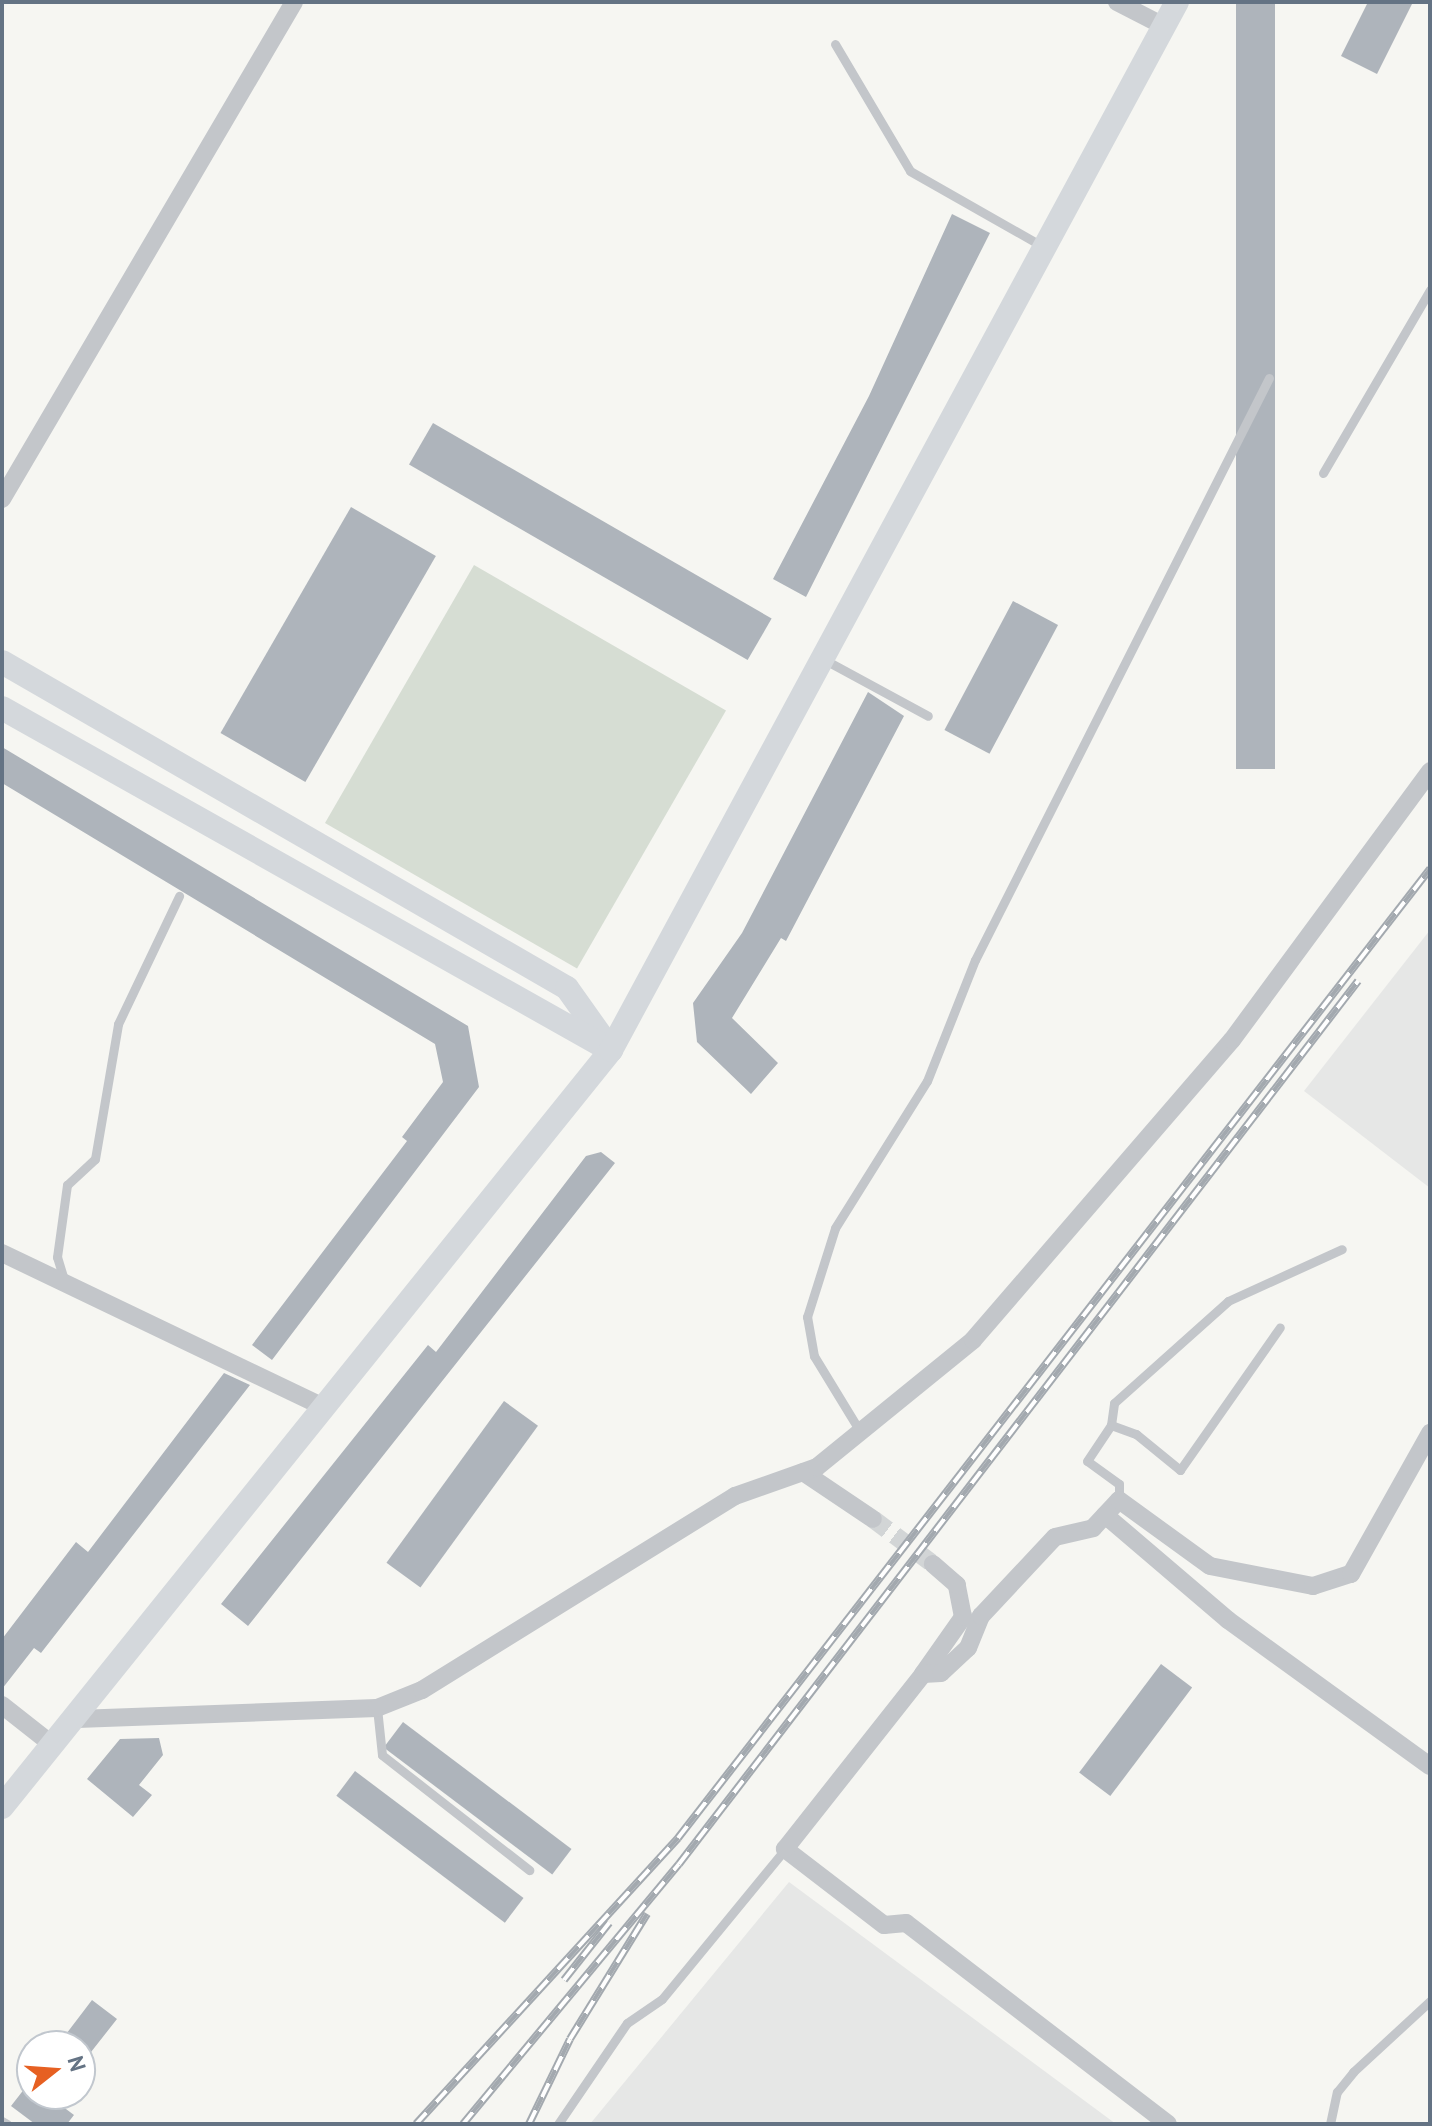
<!DOCTYPE html>
<style>
body{margin:0}
#map{position:relative;width:1432px;height:2126px;overflow:hidden;background:#f6f6f2;font-family:"PT Sans",sans-serif}
div>[style]{position:absolute}
.built>*{inset:0;background:#e6e7e6}
.green>*{inset:0;background:#d6ddd3;transform-origin:0 0}
.building>*{inset:0;background:#aeb4bb;transform-origin:0 0}
.street-tunnel>*{height:18px;margin-top:-9px;transform-origin:0;background:repeating-linear-gradient(90deg,#d2d5d6 0 18px,transparent 0 27px)}
.lane>*{height:9px;margin:-4.5px;padding:0 4.5px;transform-origin:4.5px;border-radius:4.5px;background:#c3c6ca}
.street>*{height:18px;margin:-9px;padding:0 9px;transform-origin:9px;border-radius:9px;background:#c3c6ca}
.secondary>*{height:24px;margin:-12px;padding:0 12px;transform-origin:12px;border-radius:12px;background:#d4d8dc}
.rail>*{height:8px;margin-top:-4px;transform-origin:0;background:repeating-linear-gradient(90deg,#fff 0 15px,#a3a9af 0 30px);box-sizing:border-box;border-block:2px solid #a3a9af}
span{translate:-50% -50%;white-space:nowrap;text-align:center;line-height:1.15;-webkit-text-stroke:8px #fff;paint-order:stroke}
.frame{position:absolute;inset:0;border:4px solid #647384;pointer-events:none}
.north{position:absolute;left:16px;top:2030px;width:80px;height:80px;box-sizing:border-box;background:#fff;border:2px solid #c1c7ce;border-radius:50%;rotate:73deg;font-size:22px;font-weight:700;line-height:32px;text-align:center;color:#647384}
.north::after{content:'';display:block;margin:auto;width:28px;height:36px;background:#e66022;clip-path:polygon(50% 0,100% 100%,50% 72%,0 100%)}
</style>
<div id="map">
<div class="built">
<i style="clip-path:polygon(1430px 930px,1430px 1188px,1304px 1091px)"></i>
<i style="clip-path:polygon(789px 1882px,1116px 2124px,590px 2124px)"></i>
</div>
<div class="green">
<i style="left:474px;top:565px;width:291px;height:298px;rotate:30deg"></i>
</div>
<div class="building">
<i style="left:1236px;top:2px;width:39px;height:767px"></i>
<i style="clip-path:polygon(1368px 2px,1413px 2px,1377px 74px,1341px 56px)"></i>
<i style="clip-path:polygon(952px 214px,990px 233px,806px 597px,773px 579px,869px 396px)"></i>
<i style="left:433px;top:423px;width:391px;height:48px;rotate:30deg"></i>
<i style="left:351px;top:507px;width:98px;height:261px;rotate:30deg"></i>
<i style="left:1013px;top:601px;width:51px;height:146px;rotate:28deg"></i>
<i style="clip-path:polygon(868px 692px,904px 716px,786px 941px,781px 938px,732px 1018px,778px 1063px,751px 1094px,697px 1042px,693px 1003px,742px 933px)"></i>
<i style="clip-path:polygon(2px 747px,468px 1026px,479px 1087px,272px 1360px,252px 1345px,407px 1141px,402px 1137px,443px 1082px,435px 1044px,2px 783px)"></i>
<i style="clip-path:polygon(601px 1152px,615px 1163px,248px 1626px,221px 1604px,428px 1345px,436px 1352px,586px 1156px)"></i>
<i style="clip-path:polygon(224px 1373px,250px 1385px,41px 1653px,34px 1648px,2px 1689px,2px 1639px,76px 1542px,88px 1552px)"></i>
<i style="left:504px;top:1401px;width:42px;height:200px;rotate:36deg"></i>
<i style="left:1161px;top:1664px;width:39px;height:136px;rotate:37deg"></i>
<i style="left:403px;top:1722px;width:211px;height:32px;rotate:37deg"></i>
<i style="clip-path:polygon(159px 1738px,163px 1755px,139px 1785px,152px 1795px,133px 1817px,87px 1779px,120px 1739px)"></i>
<i style="left:355px;top:1771px;width:211px;height:31px;rotate:37deg"></i>
<i style="clip-path:polygon(92px 2000px,117px 2019px,80px 2066px,80px 2046px,57px 2046px)"></i>
<i style="clip-path:polygon(32px 2079px,32px 2094px,59px 2094px,54px 2100px,74px 2115px,67px 2124px,35px 2124px,11px 2106px)"></i>
</div>
<div class="street-tunnel">
<i style="left:873px;top:1519px;width:75px;rotate:36.9deg"></i>
</div>
<div class="lane">
<i style="left:835px;top:44px;width:147px;rotate:59.4deg"></i>
<i style="left:910px;top:171px;width:152px;rotate:29.6deg"></i>
<i style="left:1323px;top:473px;width:212px;rotate:-59.7deg"></i>
<i style="left:825px;top:660px;width:117px;rotate:28.5deg"></i>
<i style="left:65px;top:1283px;width:27px;rotate:-107deg"></i>
<i style="left:57px;top:1257px;width:73px;rotate:-82.1deg"></i>
<i style="left:67px;top:1185px;width:38px;rotate:-43deg"></i>
<i style="left:95px;top:1159px;width:137px;rotate:-80.3deg"></i>
<i style="left:118px;top:1024px;width:142px;rotate:-64.5deg"></i>
<i style="left:1111px;top:1425px;width:22px;rotate:-82deg"></i>
<i style="left:1114px;top:1403px;width:153px;rotate:-41.8deg"></i>
<i style="left:1228px;top:1301px;width:125px;rotate:-24.5deg"></i>
<i style="left:861px;top:1433px;width:90px;rotate:-121.4deg"></i>
<i style="left:814px;top:1356px;width:40px;rotate:-100deg"></i>
<i style="left:807px;top:1317px;width:93px;rotate:-72.5deg"></i>
<i style="left:835px;top:1228px;width:173px;rotate:-58deg"></i>
<i style="left:927px;top:1081px;width:130px;rotate:-68.4deg"></i>
<i style="left:975px;top:960px;width:652px;rotate:-63.2deg"></i>
<i style="left:1119px;top:1500px;width:16px;rotate:-90deg"></i>
<i style="left:1119px;top:1484px;width:39px;rotate:-144deg"></i>
<i style="left:1087px;top:1461px;width:43px;rotate:-56.3deg"></i>
<i style="left:1111px;top:1425px;width:27px;rotate:20deg"></i>
<i style="left:1136px;top:1434px;width:57px;rotate:39.3deg"></i>
<i style="left:1180px;top:1470px;width:174px;rotate:-55deg"></i>
<i style="left:377px;top:1708px;width:47px;rotate:83.9deg"></i>
<i style="left:382px;top:1755px;width:187px;rotate:38deg"></i>
<i style="left:2px;top:2121px;width:6px;rotate:31deg"></i>
<i style="left:558px;top:2124px;width:122px;rotate:-55.7deg"></i>
<i style="left:627px;top:2023px;width:42px;rotate:-34.4deg"></i>
<i style="left:662px;top:1999px;width:194px;rotate:-50.6deg"></i>
<i style="left:1330px;top:2124px;width:33px;rotate:-78deg"></i>
<i style="left:1337px;top:2092px;width:26px;rotate:-51deg"></i>
<i style="left:1353px;top:2072px;width:105px;rotate:-42.7deg"></i>
</div>
<div class="street">
<i style="left:1117px;top:2px;width:53px;rotate:27.1deg"></i>
<i style="left:2px;top:499px;width:576px;rotate:-59.56deg"></i>
<i style="left:2px;top:1253px;width:358px;rotate:25.6deg"></i>
<i style="left:803px;top:1472px;width:84px;rotate:33.9deg"></i>
<i style="left:1105px;top:1515px;width:162px;rotate:40.5deg"></i>
<i style="left:1228px;top:1620px;width:249px;rotate:35.9deg"></i>
<i style="left:923px;top:1674px;width:70px;rotate:-54.9deg"></i>
<i style="left:963px;top:1617px;width:33px;rotate:-101deg"></i>
<i style="left:957px;top:1585px;width:32px;rotate:-139deg"></i>
<i style="left:2px;top:1705px;width:66px;rotate:38.3deg"></i>
<i style="left:77px;top:1719px;width:300px;rotate:-2.1deg"></i>
<i style="left:377px;top:1708px;width:48px;rotate:-21.8deg"></i>
<i style="left:422px;top:1690px;width:368px;rotate:-31.8deg"></i>
<i style="left:735px;top:1496px;width:87px;rotate:-19.5deg"></i>
<i style="left:817px;top:1467px;width:201px;rotate:-39.1deg"></i>
<i style="left:973px;top:1340px;width:396px;rotate:-49.2deg"></i>
<i style="left:1232px;top:1040px;width:334px;rotate:-53.6deg"></i>
<i style="left:1168px;top:2124px;width:330px;rotate:-142.5deg"></i>
<i style="left:906px;top:1923px;width:22px;rotate:175deg"></i>
<i style="left:884px;top:1925px;width:125px;rotate:-142.5deg"></i>
<i style="left:785px;top:1849px;width:223px;rotate:-51.7deg"></i>
<i style="left:923px;top:1674px;width:18px;rotate:-3deg"></i>
<i style="left:941px;top:1673px;width:37px;rotate:-43deg"></i>
<i style="left:968px;top:1648px;width:35px;rotate:-68deg"></i>
<i style="left:981px;top:1616px;width:108px;rotate:-46.9deg"></i>
<i style="left:1055px;top:1537px;width:39px;rotate:-13deg"></i>
<i style="left:1093px;top:1528px;width:38px;rotate:-47deg"></i>
<i style="left:1119px;top:1500px;width:112px;rotate:36deg"></i>
<i style="left:1210px;top:1566px;width:105px;rotate:11deg"></i>
<i style="left:1313px;top:1586px;width:40px;rotate:-18deg"></i>
<i style="left:1351px;top:1574px;width:162px;rotate:-60.7deg"></i>
</div>
<div class="secondary">
<i style="left:2px;top:662px;width:652px;rotate:29.98deg"></i>
<i style="left:567px;top:988px;width:76px;rotate:54.6deg"></i>
<i style="left:2px;top:708px;width:690px;rotate:29.35deg"></i>
<i style="left:2px;top:1807px;width:972px;rotate:-51.18deg"></i>
<i style="left:611px;top:1050px;width:1191px;rotate:-61.63deg"></i>
</div>
<div class="rail">
<i style="left:564px;top:1980px;width:73px;rotate:-51.7deg"></i>
<i style="left:416px;top:2124px;width:388px;rotate:-47.5deg"></i>
<i style="left:678px;top:1838px;width:1227px;rotate:-52.19deg"></i>
<i style="left:463px;top:2124px;width:338px;rotate:-50.3deg"></i>
<i style="left:679px;top:1864px;width:1114px;rotate:-52.44deg"></i>
<i style="left:529px;top:2124px;width:94px;rotate:-64.2deg"></i>
<i style="left:570px;top:2039px;width:147px;rotate:-58.4deg"></i>
</div>
<div class="frame"></div>
<div class="north">N</div>
</div>
